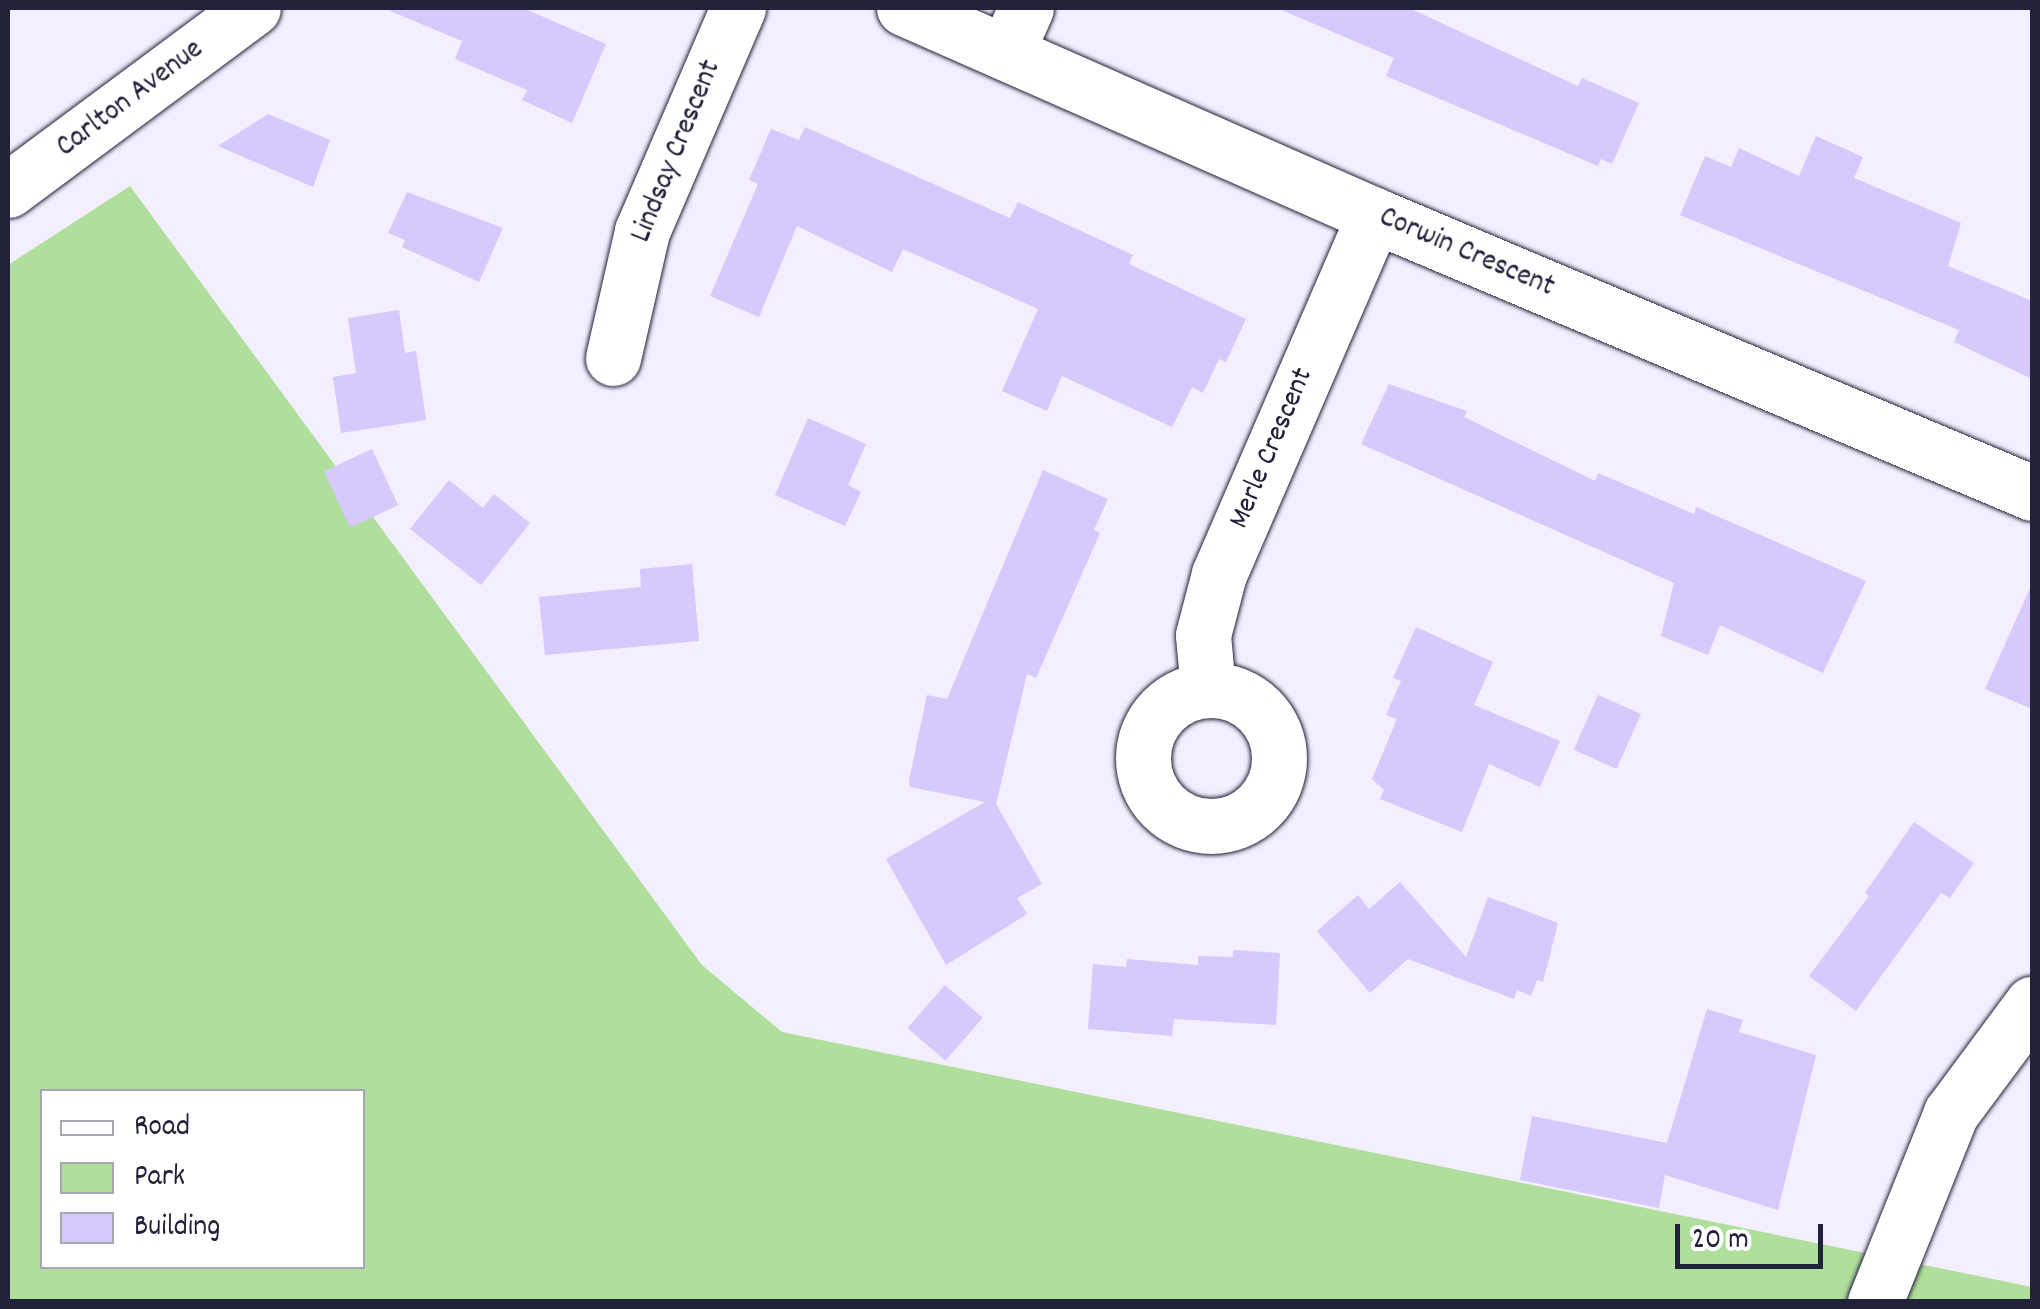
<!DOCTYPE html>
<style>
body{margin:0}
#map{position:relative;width:2040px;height:1309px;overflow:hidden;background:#f3effe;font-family:Dekko,sans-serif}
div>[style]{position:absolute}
.green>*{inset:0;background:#b0de9c}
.building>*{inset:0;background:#d7c9fb;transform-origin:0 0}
.roads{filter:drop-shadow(0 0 2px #22223b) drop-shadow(0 0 2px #22223b)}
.minor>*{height:55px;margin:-27.5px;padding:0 27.5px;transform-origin:27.5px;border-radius:27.5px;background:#fff}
.minor>.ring{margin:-27.5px;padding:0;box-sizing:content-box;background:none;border:55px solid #fff;border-radius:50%}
span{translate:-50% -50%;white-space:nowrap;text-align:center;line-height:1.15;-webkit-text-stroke:10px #fff;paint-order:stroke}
.street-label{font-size:30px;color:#22223b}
.frame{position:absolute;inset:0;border:10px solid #22223b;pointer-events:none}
.legend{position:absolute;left:40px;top:1089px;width:325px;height:180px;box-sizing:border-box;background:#fff;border:2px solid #a7a7b1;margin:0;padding:12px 18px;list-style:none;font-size:30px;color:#22223b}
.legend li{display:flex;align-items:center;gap:20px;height:50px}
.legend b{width:50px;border:2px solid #a7a7b1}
.scale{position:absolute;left:1675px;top:1224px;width:148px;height:45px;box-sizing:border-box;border:5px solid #22223b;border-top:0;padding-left:12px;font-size:30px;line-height:35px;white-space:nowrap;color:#22223b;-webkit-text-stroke:8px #fff;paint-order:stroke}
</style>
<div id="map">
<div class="green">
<i style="clip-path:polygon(evenodd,130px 186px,702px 965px,782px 1032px,2032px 1287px,2032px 1302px,8px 1302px,8px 265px,130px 186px,42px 1092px,362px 1092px,362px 1266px,42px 1266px,42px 1092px)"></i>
</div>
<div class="building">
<i style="clip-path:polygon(383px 8px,523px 8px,606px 44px,572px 123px,522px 100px,527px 90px,455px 59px,462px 41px)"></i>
<i style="clip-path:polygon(1277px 8px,1409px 8px,1578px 86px,1582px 78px,1639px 103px,1612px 164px,1601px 159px,1598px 166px,1386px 76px,1394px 58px)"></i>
<i style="clip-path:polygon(268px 114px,330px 140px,313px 187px,218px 146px)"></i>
<i style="clip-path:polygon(805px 127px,1010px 218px,1018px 202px,1133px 255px,1129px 264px,1246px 319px,1226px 362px,1219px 359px,1203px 393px,1192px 387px,1172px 427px,1062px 376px,1047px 411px,1002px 391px,1038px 309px,903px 249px,892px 272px,797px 226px,759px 317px,710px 296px,758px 184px,749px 180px,771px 129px,799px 140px)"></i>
<i style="clip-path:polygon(1816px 136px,1863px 157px,1854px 178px,1961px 223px,1948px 266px,2032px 301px,2032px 379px,1954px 342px,1959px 330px,1680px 215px,1705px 156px,1731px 167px,1739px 148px,1799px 176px)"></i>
<i style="clip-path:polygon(407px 192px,503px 228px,479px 282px,402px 247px,405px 240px,388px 233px)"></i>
<i style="clip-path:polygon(399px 310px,405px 353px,416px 351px,426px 420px,341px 433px,333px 377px,356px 373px,348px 318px)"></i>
<i style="clip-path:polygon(1389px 384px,1467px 411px,1464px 417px,1595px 481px,1598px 473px,1694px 514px,1696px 507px,1866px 581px,1823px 673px,1720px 625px,1708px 655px,1661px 636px,1674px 583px,1361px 444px)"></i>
<i style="clip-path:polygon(808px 418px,866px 444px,848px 485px,861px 492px,845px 526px,775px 495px)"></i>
<i style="left:372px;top:449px;width:62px;height:53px;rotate:65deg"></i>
<i style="clip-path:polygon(1043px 470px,1108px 499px,1094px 530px,1100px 533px,1036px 678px,1027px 674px,996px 804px,1042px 884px,1017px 898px,1027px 914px,946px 965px,886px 859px,985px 802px,910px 787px,909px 780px,927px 695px,947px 699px)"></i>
<i style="clip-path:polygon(449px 480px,483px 508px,494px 494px,530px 523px,481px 585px,410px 529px)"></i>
<i style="clip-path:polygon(692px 564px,699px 641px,545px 655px,539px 597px,641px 587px,640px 569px)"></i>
<i style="clip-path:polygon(2032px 584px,2032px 709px,1985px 689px)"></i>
<i style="clip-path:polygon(1416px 627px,1493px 662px,1474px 705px,1560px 741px,1540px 787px,1489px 764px,1462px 832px,1380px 799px,1384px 790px,1372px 779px,1397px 719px,1386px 715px,1401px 681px,1393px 678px)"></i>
<i style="left:1598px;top:695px;width:47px;height:60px;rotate:24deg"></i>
<i style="clip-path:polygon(1914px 822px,1974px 863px,1950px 898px,1941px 893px,1856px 1011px,1809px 976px,1869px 896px,1865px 893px)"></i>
<i style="clip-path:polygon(1400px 882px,1466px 957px,1488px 897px,1558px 923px,1543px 982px,1537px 980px,1531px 996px,1517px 990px,1514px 999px,1408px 959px,1370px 993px,1317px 931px,1358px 895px,1369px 909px)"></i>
<i style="clip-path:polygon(1233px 950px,1280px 953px,1276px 1025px,1174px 1019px,1172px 1036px,1088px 1029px,1093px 964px,1126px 967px,1127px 959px,1198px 965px,1198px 956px,1233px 957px)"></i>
<i style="left:945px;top:985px;width:50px;height:57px;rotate:41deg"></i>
<i style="clip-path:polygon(1707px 1009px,1743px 1020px,1739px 1032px,1816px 1055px,1778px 1210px,1665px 1175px,1659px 1208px,1520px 1180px,1532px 1116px,1667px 1143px)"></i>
</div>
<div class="roads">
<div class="minor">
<i style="left:904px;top:8px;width:514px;rotate:23.77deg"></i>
<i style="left:1374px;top:215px;width:714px;rotate:22.9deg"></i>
<i style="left:1006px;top:53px;width:49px;rotate:-66deg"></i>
<i style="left:8px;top:190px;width:305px;rotate:-36.6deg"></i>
<i style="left:613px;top:358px;width:130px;rotate:-77.1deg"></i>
<i style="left:642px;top:231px;width:243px;rotate:-66.7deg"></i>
<i class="ring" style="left:1143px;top:690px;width:81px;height:81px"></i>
<i style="left:1208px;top:690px;width:55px;rotate:-95.2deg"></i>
<i style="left:1203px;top:635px;width:63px;rotate:-75.3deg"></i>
<i style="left:1219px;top:574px;width:391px;rotate:-66.6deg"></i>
<i style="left:1875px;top:1302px;width:204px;rotate:-68.1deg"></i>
<i style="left:1951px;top:1113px;width:136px;rotate:-53.4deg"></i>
</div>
</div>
<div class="street-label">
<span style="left:131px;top:100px;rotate:-37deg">Carlton Avenue</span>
<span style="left:678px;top:152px;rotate:-68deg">Lindsay Crescent</span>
<span style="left:1466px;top:254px;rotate:23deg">Corwin Crescent</span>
<span style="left:1273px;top:449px;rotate:-67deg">Merle Crescent</span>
</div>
<div class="frame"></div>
<ul class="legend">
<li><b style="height:12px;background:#fff"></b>Road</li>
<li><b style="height:28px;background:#b0de9c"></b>Park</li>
<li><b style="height:28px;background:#d7c9fb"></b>Building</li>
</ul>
<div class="scale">20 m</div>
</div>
